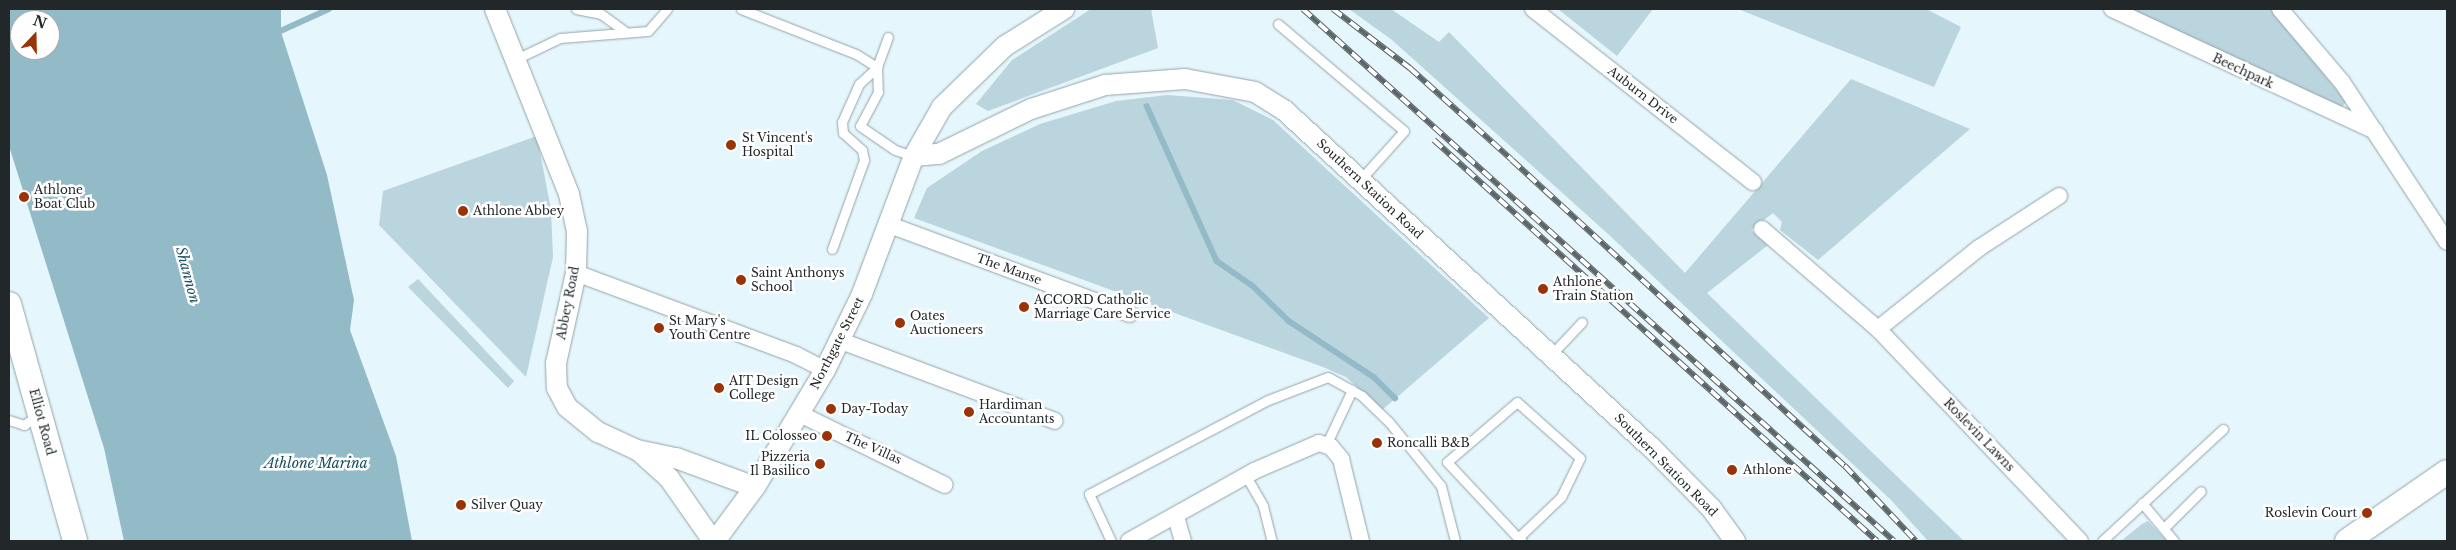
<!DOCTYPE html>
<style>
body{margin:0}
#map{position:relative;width:2456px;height:550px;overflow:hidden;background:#e5f6fc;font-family:"Libre Baskerville",serif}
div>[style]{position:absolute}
.green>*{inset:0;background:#bad5de}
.water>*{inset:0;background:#93bac7}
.stream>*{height:5.5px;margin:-2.75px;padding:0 2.75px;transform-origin:2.75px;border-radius:2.75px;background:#93bac7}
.roads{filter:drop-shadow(0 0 1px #93a3a8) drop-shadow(0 0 1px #93a3a8)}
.service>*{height:9px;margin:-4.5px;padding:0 4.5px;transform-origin:4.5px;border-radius:4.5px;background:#fff}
.minor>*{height:16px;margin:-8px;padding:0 8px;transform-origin:8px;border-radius:8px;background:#fff}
.tertiary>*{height:20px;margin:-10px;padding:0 10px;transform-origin:10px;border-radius:10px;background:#fff}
.secondary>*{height:24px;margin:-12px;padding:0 12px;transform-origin:12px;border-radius:12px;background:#fff}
.rail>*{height:5.5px;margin-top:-2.75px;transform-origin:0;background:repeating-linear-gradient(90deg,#fff 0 11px,#5c6568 0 22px);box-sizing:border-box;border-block:1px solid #5c6568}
.dots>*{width:14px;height:14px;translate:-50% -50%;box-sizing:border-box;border:2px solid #fff;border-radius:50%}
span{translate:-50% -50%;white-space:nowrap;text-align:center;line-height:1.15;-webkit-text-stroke:5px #fff;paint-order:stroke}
.street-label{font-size:12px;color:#22282a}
.poi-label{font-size:12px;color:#22282a}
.left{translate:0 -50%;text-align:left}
.right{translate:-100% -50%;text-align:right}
.water-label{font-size:14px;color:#1a505f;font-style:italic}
.frame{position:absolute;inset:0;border:10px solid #22282a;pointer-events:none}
.north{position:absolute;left:10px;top:10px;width:50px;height:50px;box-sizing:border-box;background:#fff;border:1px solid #a7a9aa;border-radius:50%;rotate:21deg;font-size:14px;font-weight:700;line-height:20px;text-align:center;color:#22282a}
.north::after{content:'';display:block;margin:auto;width:18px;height:22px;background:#993408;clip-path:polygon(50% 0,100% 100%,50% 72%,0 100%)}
</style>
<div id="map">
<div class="green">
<i style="clip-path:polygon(1091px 9px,1151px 9px,1158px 48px,988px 111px,976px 104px,1012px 60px)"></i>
<i style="clip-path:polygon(1349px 9px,1391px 9px,1439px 42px,1449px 32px,1685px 273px,1851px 79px,1970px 129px,1818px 260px,1780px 230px,1782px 222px,1773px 213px,1751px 230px,1768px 245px,1707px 293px,1964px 541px,1928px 541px,1891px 500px,1607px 233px,1392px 40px)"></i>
<i style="clip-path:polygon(1558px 9px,1653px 9px,1617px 56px)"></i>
<i style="clip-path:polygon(1738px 9px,1926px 9px,1961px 27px,1934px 87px)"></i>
<i style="clip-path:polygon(2123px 9px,2272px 9px,2346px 102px,2341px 108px)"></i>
<i style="clip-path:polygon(1167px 95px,1233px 100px,1273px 120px,1489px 318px,1382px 410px,1346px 377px,1323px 367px,914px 218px,927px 188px,982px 151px,1040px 124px,1116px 101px)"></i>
<i style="clip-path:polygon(537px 136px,551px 210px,553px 257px,526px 377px,379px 225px,383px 191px)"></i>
<i style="clip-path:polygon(418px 279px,514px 381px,508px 388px,408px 287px)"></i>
<i style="clip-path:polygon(2148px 521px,2167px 541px,2121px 541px,2142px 524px)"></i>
</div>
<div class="water">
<i style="clip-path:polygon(evenodd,9px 9px,281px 9px,281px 32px,327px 175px,354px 300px,350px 330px,396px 456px,412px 541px,124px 541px,104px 448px,9px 146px,9px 9px,20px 20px,50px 20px,50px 50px,20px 50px,20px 20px)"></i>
</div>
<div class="stream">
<i style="left:274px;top:34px;width:60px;rotate:-24.4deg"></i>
<i style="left:1147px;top:106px;width:170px;rotate:65.7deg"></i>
<i style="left:1217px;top:261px;width:44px;rotate:34.8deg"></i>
<i style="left:1253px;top:286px;width:50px;rotate:44.2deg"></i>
<i style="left:1289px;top:321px;width:102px;rotate:33.4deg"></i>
<i style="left:1374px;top:377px;width:30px;rotate:45deg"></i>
</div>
<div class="roads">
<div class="service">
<i style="left:576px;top:9px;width:25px;rotate:11deg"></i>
<i style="left:601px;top:14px;width:31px;rotate:36deg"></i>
<i style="left:741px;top:9px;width:123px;rotate:21.4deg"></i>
<i style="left:856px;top:54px;width:25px;rotate:32deg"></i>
<i style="left:1278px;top:24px;width:165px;rotate:40.3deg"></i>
<i style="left:1404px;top:131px;width:66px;rotate:131.9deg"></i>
<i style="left:514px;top:60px;width:51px;rotate:-25.6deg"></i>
<i style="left:560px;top:38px;width:88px;rotate:-4.5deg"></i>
<i style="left:648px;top:31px;width:29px;rotate:-49deg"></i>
<i style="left:877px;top:67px;width:25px;rotate:88deg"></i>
<i style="left:878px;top:92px;width:38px;rotate:118deg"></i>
<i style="left:860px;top:126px;width:42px;rotate:34.4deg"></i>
<i style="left:895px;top:150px;width:20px;rotate:18deg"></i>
<i style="left:832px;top:249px;width:95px;rotate:-70.2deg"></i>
<i style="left:864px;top:160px;width:10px;rotate:-101deg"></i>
<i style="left:862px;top:150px;width:25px;rotate:-138deg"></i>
<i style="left:843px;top:133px;width:11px;rotate:-95deg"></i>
<i style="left:842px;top:122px;width:42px;rotate:-65.9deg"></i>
<i style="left:859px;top:84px;width:25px;rotate:-43deg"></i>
<i style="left:877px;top:67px;width:32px;rotate:-70deg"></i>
<i style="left:1551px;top:355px;width:45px;rotate:-46.8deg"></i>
<i style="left:9px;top:420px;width:16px;rotate:18deg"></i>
<i style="left:24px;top:425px;width:19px;rotate:-36deg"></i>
<i style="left:1326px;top:445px;width:61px;rotate:-64.7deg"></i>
<i style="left:1246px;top:476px;width:34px;rotate:60deg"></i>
<i style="left:1263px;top:506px;width:36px;rotate:76deg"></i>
<i style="left:2142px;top:503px;width:50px;rotate:49.9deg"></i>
<i style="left:2164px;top:528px;width:52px;rotate:-45deg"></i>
<i style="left:1518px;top:538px;width:59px;rotate:-43.6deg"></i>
<i style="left:1561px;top:497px;width:43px;rotate:-64deg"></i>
<i style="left:1580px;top:458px;width:84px;rotate:-138.4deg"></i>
<i style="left:1517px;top:402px;width:92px;rotate:139.4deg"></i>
<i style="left:1447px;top:462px;width:104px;rotate:46.9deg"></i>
<i style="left:1518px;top:538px;width:5px;rotate:37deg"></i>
<i style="left:1111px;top:541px;width:52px;rotate:-115.1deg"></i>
<i style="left:1089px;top:494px;width:202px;rotate:-27.7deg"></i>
<i style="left:1268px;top:400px;width:64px;rotate:-21deg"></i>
<i style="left:1328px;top:377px;width:39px;rotate:29deg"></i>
<i style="left:1362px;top:396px;width:37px;rotate:44deg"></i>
<i style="left:1389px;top:422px;width:82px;rotate:50.9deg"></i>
<i style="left:1441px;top:486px;width:57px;rotate:75.7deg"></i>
<i style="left:2102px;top:541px;width:165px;rotate:-42.8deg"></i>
</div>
<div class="minor">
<i style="left:1533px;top:9px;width:280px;rotate:38.2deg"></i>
<i style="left:2112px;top:9px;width:290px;rotate:24.9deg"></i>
<i style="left:2280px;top:9px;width:96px;rotate:49.7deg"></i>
<i style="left:2342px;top:82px;width:191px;rotate:56.7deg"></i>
<i style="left:2059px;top:196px;width:95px;rotate:147deg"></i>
<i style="left:1979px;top:248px;width:129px;rotate:141.3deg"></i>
<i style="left:1878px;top:329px;width:293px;rotate:46.4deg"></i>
<i style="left:887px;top:224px;width:259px;rotate:20.3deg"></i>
<i style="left:1762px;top:229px;width:153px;rotate:40.8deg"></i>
<i style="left:576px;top:273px;width:235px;rotate:20.4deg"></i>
<i style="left:796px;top:355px;width:33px;rotate:27deg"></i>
<i style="left:841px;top:341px;width:228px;rotate:20.5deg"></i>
<i style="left:800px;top:414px;width:161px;rotate:26.1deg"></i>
<i style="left:1176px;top:517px;width:25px;rotate:74deg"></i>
<i style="left:1129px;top:541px;width:143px;rotate:-29.2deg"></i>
<i style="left:1254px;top:471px;width:71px;rotate:-23.3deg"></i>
<i style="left:1319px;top:443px;width:13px;rotate:18deg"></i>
<i style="left:1331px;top:447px;width:16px;rotate:50deg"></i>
<i style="left:1341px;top:459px;width:84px;rotate:76.3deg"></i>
</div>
<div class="tertiary">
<i style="left:495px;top:9px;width:199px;rotate:68.2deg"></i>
<i style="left:569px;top:194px;width:38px;rotate:78deg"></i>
<i style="left:577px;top:231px;width:42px;rotate:91.4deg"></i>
<i style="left:576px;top:273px;width:92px;rotate:102.5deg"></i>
<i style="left:556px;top:363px;width:25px;rotate:88deg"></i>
<i style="left:557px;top:388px;width:21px;rotate:62deg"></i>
<i style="left:567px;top:407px;width:40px;rotate:39deg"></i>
<i style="left:598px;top:432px;width:43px;rotate:24.8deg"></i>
<i style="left:637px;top:450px;width:40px;rotate:12deg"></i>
<i style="left:676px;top:458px;width:84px;rotate:20.2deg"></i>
<i style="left:914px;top:156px;width:25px;rotate:-5deg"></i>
<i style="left:939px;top:154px;width:102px;rotate:-26.1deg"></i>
<i style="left:1031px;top:109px;width:78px;rotate:-18deg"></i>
<i style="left:1105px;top:85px;width:80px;rotate:-4.3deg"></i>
<i style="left:1185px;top:79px;width:71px;rotate:10.5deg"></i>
<i style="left:1255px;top:92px;width:34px;rotate:32deg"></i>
<i style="left:1284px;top:110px;width:497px;rotate:42.6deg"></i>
<i style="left:1650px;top:446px;width:87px;rotate:45.5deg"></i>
<i style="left:1711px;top:508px;width:41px;rotate:54deg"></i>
<i style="left:639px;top:451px;width:40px;rotate:42deg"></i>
<i style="left:669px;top:478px;width:77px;rotate:55.1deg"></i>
<i style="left:715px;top:541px;width:67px;rotate:-53.5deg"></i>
<i style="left:755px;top:487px;width:136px;rotate:-59.1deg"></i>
<i style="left:825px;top:370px;width:85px;rotate:-64deg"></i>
<i style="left:862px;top:294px;width:147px;rotate:-69.4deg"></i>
<i style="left:914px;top:156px;width:56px;rotate:-60.3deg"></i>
<i style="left:942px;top:107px;width:88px;rotate:-44.1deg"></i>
<i style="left:1005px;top:46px;width:70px;rotate:-32.1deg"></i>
</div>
<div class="secondary">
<i style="left:9px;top:304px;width:246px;rotate:74.4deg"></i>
<i style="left:2347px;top:541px;width:121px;rotate:-34.6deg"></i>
</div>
</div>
<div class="rail">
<i style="left:1303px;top:9px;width:795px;rotate:41.99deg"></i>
<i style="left:1333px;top:9px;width:97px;rotate:37.5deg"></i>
<i style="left:1410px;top:68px;width:137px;rotate:42deg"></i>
<i style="left:1512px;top:160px;width:452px;rotate:42.6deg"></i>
<i style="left:1845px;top:466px;width:103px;rotate:46.6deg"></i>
<i style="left:1434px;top:140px;width:598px;rotate:42.15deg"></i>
</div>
<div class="dots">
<i style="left:731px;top:145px;background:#993408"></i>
<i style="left:24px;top:197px;background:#993408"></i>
<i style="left:463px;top:211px;background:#993408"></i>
<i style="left:741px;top:280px;background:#993408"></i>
<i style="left:1543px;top:289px;background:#993408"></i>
<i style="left:1024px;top:307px;background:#993408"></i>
<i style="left:900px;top:323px;background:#993408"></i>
<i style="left:659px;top:328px;background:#993408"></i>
<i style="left:719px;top:388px;background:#993408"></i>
<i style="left:831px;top:409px;background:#993408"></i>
<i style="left:969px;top:412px;background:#993408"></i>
<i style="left:827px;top:436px;background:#993408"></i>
<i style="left:1377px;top:443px;background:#993408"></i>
<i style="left:820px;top:464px;background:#993408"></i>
<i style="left:1732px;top:470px;background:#993408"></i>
<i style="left:461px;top:505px;background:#993408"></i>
<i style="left:2367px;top:513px;background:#993408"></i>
</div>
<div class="street-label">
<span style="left:2243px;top:71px;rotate:25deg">Beechpark</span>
<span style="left:1643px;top:95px;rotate:38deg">Auburn Drive</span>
<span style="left:1370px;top:189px;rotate:43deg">Southern Station Road</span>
<span style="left:1009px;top:269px;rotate:20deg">The Manse</span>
<span style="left:568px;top:303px;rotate:-79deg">Abbey Road</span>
<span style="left:837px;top:343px;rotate:-63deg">Northgate Street</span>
<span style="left:42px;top:422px;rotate:75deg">Elliot Road</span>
<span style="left:1979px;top:435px;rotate:46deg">Roslevin Lawns</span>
<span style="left:873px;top:448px;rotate:24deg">The Villas</span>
<span style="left:1666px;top:465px;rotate:45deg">Southern Station Road</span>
</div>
<div class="poi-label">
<span class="left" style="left:742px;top:145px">St Vincent's<br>Hospital</span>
<span class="left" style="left:34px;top:197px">Athlone<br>Boat Club</span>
<span class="left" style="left:473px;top:211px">Athlone Abbey</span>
<span class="left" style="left:751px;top:280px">Saint Anthonys<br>School</span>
<span class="left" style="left:1553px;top:289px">Athlone<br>Train Station</span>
<span class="left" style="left:1034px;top:307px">ACCORD Catholic<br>Marriage Care Service</span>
<span class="left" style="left:910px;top:323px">Oates<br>Auctioneers</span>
<span class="left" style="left:669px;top:328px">St Mary's<br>Youth Centre</span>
<span class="left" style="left:729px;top:388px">AIT Design<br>College</span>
<span class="left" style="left:979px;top:412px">Hardiman<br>Accountants</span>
<span class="left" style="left:841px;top:409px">Day-Today</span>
<span class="right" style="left:817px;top:436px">IL Colosseo</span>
<span class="left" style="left:1387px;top:443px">Roncalli B&amp;B</span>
<span class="right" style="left:810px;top:464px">Pizzeria<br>Il Basilico</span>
<span class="left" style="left:1743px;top:470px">Athlone</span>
<span class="left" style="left:471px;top:505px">Silver Quay</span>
<span class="right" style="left:2357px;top:513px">Roslevin Court</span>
</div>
<div class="water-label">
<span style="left:188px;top:275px;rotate:75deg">Shannon</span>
<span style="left:316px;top:463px">Athlone Marina</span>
</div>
<div class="frame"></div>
<div class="north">N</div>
</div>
